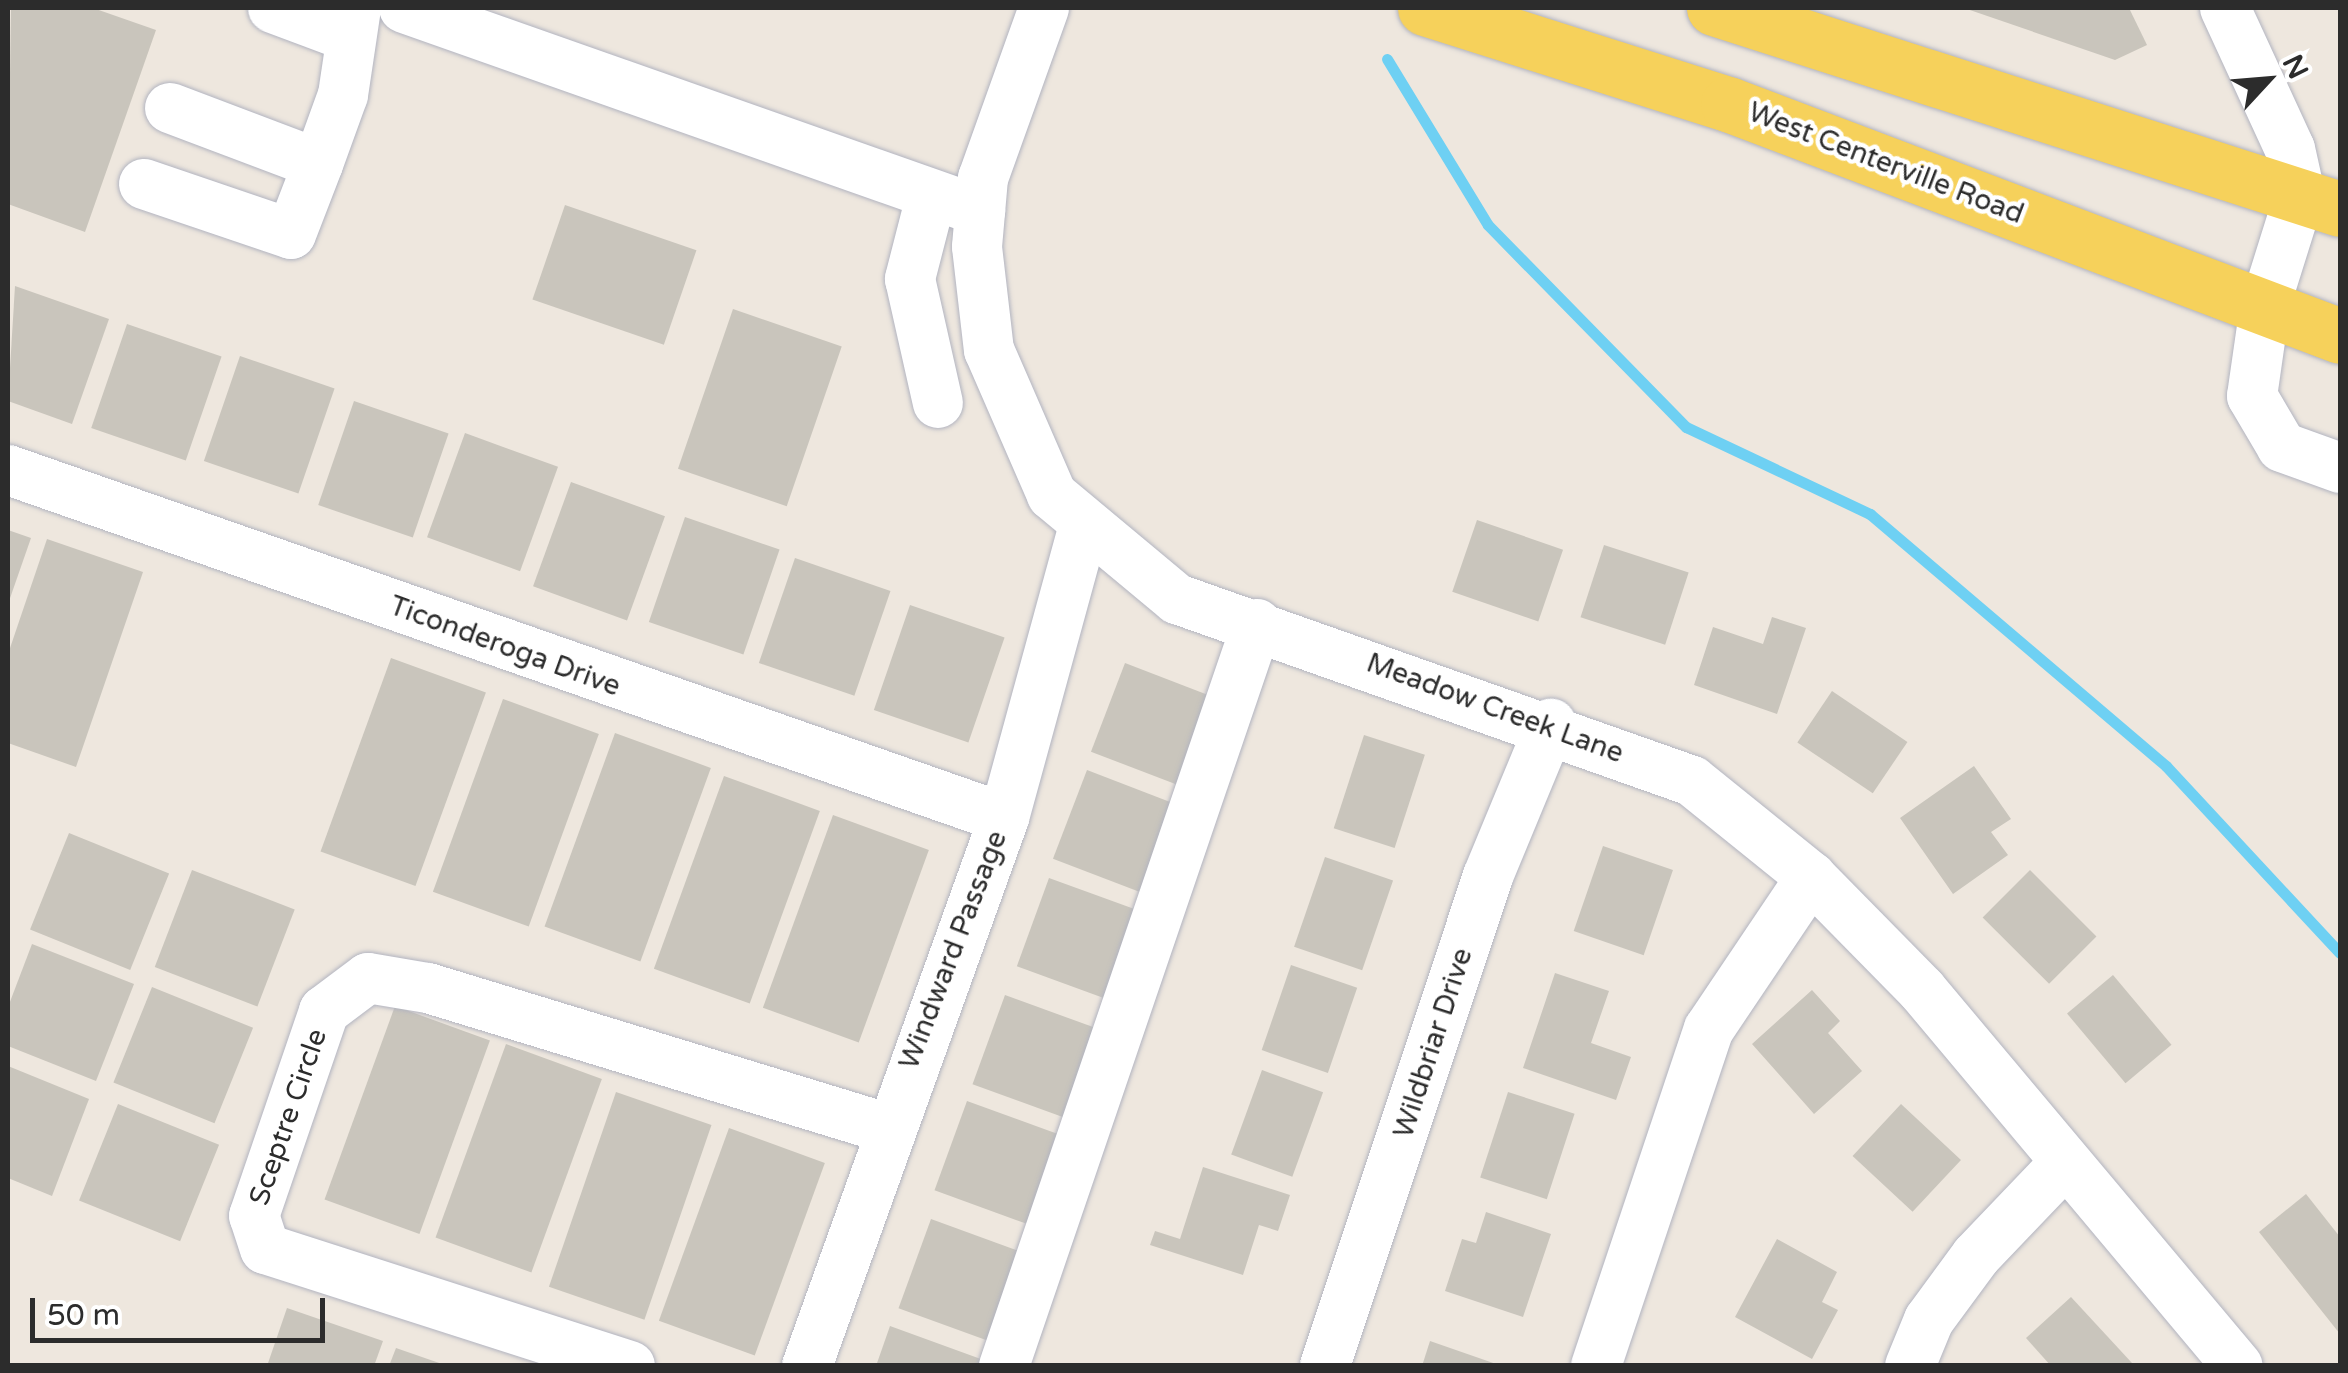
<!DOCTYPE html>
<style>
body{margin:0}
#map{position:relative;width:2348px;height:1373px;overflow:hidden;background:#eee7de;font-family:"Varela Round",sans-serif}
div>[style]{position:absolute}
.stream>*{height:11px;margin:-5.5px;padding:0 5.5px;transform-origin:5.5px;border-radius:5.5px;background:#6ed0f3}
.building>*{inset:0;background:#c9c5bc;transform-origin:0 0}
.roads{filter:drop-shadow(0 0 2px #b2b4c0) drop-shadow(0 0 2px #b2b4c0)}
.minor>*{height:50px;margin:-25px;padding:0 25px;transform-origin:25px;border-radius:25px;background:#fff}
.major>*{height:55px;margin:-27.5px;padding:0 27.5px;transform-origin:27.5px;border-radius:27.5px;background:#f6d15b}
span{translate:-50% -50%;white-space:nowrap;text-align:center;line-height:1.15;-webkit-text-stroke:9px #fff;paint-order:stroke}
.street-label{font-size:28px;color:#2c2c2c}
.frame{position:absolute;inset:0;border:10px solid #2c2c2c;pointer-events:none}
.north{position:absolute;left:2218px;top:30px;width:100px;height:100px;-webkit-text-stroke:8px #fff;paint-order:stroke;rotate:64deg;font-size:28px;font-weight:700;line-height:40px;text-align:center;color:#2c2c2c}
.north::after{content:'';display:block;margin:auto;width:35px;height:45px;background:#2c2c2c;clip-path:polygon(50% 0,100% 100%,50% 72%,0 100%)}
.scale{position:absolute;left:30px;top:1298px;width:295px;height:45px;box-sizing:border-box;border:5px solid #2c2c2c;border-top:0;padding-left:12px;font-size:30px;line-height:35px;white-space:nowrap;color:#2c2c2c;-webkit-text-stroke:8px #fff;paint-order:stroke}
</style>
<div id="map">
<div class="stream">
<i style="left:1387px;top:59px;width:194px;rotate:58.7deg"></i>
<i style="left:1488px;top:225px;width:283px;rotate:45.6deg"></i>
<i style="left:1686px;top:427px;width:204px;rotate:25.3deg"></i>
<i style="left:1870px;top:514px;width:389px;rotate:40.4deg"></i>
<i style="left:2166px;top:766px;width:255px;rotate:47.1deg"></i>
</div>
<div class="building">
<i style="clip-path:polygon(11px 8px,93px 8px,156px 30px,85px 232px,8px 204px)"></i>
<i style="clip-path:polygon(1964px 8px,2129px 8px,2147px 45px,2115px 60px)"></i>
<i style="left:565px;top:205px;width:139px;height:100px;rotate:19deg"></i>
<i style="clip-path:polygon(15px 286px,109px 319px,72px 424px,8px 401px)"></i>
<i style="left:733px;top:309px;width:115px;height:169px;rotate:19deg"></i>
<i style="left:127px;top:324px;width:100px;height:110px;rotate:19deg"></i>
<i style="left:240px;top:356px;width:100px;height:111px;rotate:19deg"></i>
<i style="left:354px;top:401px;width:100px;height:110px;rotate:19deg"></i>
<i style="left:465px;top:433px;width:99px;height:111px;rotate:20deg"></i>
<i style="left:571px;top:482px;width:100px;height:111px;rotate:20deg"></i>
<i style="left:685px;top:517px;width:100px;height:111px;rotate:19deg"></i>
<i style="left:1477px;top:520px;width:91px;height:76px;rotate:19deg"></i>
<i style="clip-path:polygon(8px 530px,31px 538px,8px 604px)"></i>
<i style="clip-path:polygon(47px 539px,143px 572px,76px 767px,8px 743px,8px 654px)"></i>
<i style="left:1604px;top:545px;width:89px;height:76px;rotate:18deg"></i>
<i style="left:795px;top:558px;width:101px;height:111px;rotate:19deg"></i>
<i style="left:910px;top:605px;width:100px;height:111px;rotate:19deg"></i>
<i style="clip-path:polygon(1772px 617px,1806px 628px,1777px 714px,1694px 685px,1713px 627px,1763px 644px)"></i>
<i style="left:391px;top:658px;width:101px;height:206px;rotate:20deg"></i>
<i style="left:1125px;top:663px;width:105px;height:95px;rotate:21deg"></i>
<i style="left:1832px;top:691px;width:91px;height:62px;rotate:34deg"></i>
<i style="left:503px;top:699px;width:102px;height:205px;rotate:20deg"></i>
<i style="left:615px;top:733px;width:102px;height:206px;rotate:20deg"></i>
<i style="left:1364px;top:735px;width:64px;height:98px;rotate:18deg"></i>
<i style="clip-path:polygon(1974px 766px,2011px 819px,1991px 832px,2008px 855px,1953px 894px,1900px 818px)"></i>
<i style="left:1087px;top:770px;width:105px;height:95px;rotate:21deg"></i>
<i style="left:724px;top:776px;width:102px;height:205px;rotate:20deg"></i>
<i style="left:833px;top:815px;width:102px;height:205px;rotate:20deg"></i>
<i style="left:69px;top:833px;width:108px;height:104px;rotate:22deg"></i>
<i style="left:1603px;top:846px;width:74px;height:90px;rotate:19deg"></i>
<i style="left:1325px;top:857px;width:72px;height:95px;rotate:19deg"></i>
<i style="left:192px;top:870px;width:110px;height:104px;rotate:21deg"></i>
<i style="left:2030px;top:870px;width:94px;height:67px;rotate:45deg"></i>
<i style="left:1049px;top:878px;width:104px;height:94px;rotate:20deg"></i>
<i style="clip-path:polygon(32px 944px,134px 984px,96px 1081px,8px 1046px,8px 1007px)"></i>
<i style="left:1291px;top:965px;width:70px;height:90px;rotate:19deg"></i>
<i style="clip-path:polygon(1555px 973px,1609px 991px,1591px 1043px,1631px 1057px,1616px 1100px,1523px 1068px)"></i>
<i style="left:2113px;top:975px;width:91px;height:60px;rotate:50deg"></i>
<i style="left:152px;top:987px;width:109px;height:103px;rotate:22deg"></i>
<i style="clip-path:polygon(1812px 990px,1840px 1021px,1828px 1033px,1862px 1071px,1814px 1114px,1752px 1044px)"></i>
<i style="left:1005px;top:995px;width:104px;height:95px;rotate:20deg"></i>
<i style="left:395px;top:1006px;width:101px;height:206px;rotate:20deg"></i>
<i style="left:506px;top:1044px;width:102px;height:206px;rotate:20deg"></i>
<i style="clip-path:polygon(8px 1066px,89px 1099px,52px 1196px,8px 1178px)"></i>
<i style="left:1262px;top:1070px;width:65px;height:90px;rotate:20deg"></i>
<i style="left:616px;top:1092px;width:101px;height:206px;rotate:19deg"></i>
<i style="left:1508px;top:1092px;width:70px;height:90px;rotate:18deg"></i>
<i style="left:967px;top:1101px;width:104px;height:95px;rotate:20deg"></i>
<i style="left:118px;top:1104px;width:109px;height:104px;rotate:22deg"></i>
<i style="left:1901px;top:1104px;width:82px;height:71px;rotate:43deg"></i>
<i style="left:729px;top:1128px;width:102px;height:205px;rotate:20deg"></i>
<i style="clip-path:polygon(1203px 1167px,1290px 1195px,1278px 1231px,1259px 1225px,1243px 1275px,1150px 1245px,1155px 1231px,1180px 1239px)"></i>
<i style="clip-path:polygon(2306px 1194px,2340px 1237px,2340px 1334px,2259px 1232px)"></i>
<i style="clip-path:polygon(1486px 1212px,1551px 1234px,1523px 1317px,1445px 1291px,1462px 1239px,1476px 1243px)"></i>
<i style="left:931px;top:1219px;width:104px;height:95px;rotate:20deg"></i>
<i style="clip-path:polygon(1777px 1239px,1837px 1272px,1822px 1302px,1838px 1310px,1812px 1359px,1735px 1317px)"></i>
<i style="clip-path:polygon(2071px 1297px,2132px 1363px,2129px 1366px,2051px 1366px,2026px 1338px)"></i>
<i style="clip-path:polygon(287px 1308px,383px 1341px,374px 1366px,267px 1366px)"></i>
<i style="clip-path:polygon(890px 1326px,989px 1362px,987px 1366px,876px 1366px)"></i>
<i style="clip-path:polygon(1430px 1341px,1499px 1365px,1499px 1366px,1422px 1366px)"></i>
<i style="clip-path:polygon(396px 1348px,445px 1365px,445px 1366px,389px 1366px)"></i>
</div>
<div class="roads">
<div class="minor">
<i style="left:273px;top:8px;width:80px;rotate:20.5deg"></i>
<i style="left:404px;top:8px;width:611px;rotate:19.41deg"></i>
<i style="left:1044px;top:8px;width:181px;rotate:109.7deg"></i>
<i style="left:983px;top:178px;width:69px;rotate:95deg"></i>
<i style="left:977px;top:247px;width:104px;rotate:83.4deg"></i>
<i style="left:989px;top:350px;width:158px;rotate:66.5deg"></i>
<i style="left:1052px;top:495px;width:163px;rotate:39.8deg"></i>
<i style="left:1177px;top:599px;width:546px;rotate:19.46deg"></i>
<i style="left:1692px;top:781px;width:153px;rotate:38.9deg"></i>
<i style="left:1811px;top:877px;width:158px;rotate:45.5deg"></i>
<i style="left:1922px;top:990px;width:491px;rotate:50deg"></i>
<i style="left:2225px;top:8px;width:155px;rotate:65.3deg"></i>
<i style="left:2290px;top:149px;width:46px;rotate:77.5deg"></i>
<i style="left:2300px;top:194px;width:117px;rotate:107.4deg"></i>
<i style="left:2265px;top:306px;width:91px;rotate:98.2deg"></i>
<i style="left:2252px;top:396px;width:59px;rotate:59.5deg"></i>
<i style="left:2282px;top:447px;width:62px;rotate:19.9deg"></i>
<i style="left:170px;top:108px;width:158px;rotate:20.7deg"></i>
<i style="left:318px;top:164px;width:73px;rotate:-70.1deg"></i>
<i style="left:343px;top:95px;width:88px;rotate:-81.5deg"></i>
<i style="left:144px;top:184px;width:155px;rotate:18.8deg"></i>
<i style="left:291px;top:234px;width:75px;rotate:-68.9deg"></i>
<i style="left:931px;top:197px;width:85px;rotate:104.4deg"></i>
<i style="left:910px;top:279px;width:127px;rotate:77.3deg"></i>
<i style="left:8px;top:470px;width:1055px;rotate:19.26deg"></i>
<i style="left:630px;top:1366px;width:383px;rotate:-162.2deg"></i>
<i style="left:265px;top:1249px;width:35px;rotate:-108deg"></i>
<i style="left:254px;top:1216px;width:217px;rotate:-71.1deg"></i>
<i style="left:324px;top:1011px;width:55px;rotate:-36.9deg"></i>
<i style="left:368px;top:978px;width:61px;rotate:9.5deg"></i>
<i style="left:428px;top:988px;width:478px;rotate:17deg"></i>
<i style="left:807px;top:1366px;width:582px;rotate:-70.23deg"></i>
<i style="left:1004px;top:818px;width:300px;rotate:-74.7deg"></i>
<i style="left:1004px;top:1366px;width:784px;rotate:-71.17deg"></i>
<i style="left:1325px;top:1366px;width:516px;rotate:-71.6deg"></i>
<i style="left:1488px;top:876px;width:165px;rotate:-67.5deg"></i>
<i style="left:1596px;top:1366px;width:355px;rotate:-71.5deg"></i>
<i style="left:1709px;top:1029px;width:183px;rotate:-56.1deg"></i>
<i style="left:1910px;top:1366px;width:50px;rotate:-67.6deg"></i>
<i style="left:1929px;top:1320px;width:79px;rotate:-53.7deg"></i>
<i style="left:1976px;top:1256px;width:129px;rotate:-46.3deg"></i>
</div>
<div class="major">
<i style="left:1425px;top:8px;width:318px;rotate:17.6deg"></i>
<i style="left:1728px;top:104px;width:654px;rotate:20.76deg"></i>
<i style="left:1714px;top:8px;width:657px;rotate:17.8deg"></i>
</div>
</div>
<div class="street-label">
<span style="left:1886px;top:163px;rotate:21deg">West Centerville Road</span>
<span style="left:505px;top:646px;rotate:20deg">Ticonderoga Drive</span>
<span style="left:1495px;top:708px;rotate:20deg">Meadow Creek Lane</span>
<span style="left:953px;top:950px;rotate:-69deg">Windward Passage</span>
<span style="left:1433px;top:1043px;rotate:-72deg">Wildbriar Drive</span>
<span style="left:288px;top:1117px;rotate:-71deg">Sceptre Circle</span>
</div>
<div class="frame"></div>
<div class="north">N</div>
<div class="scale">50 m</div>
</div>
